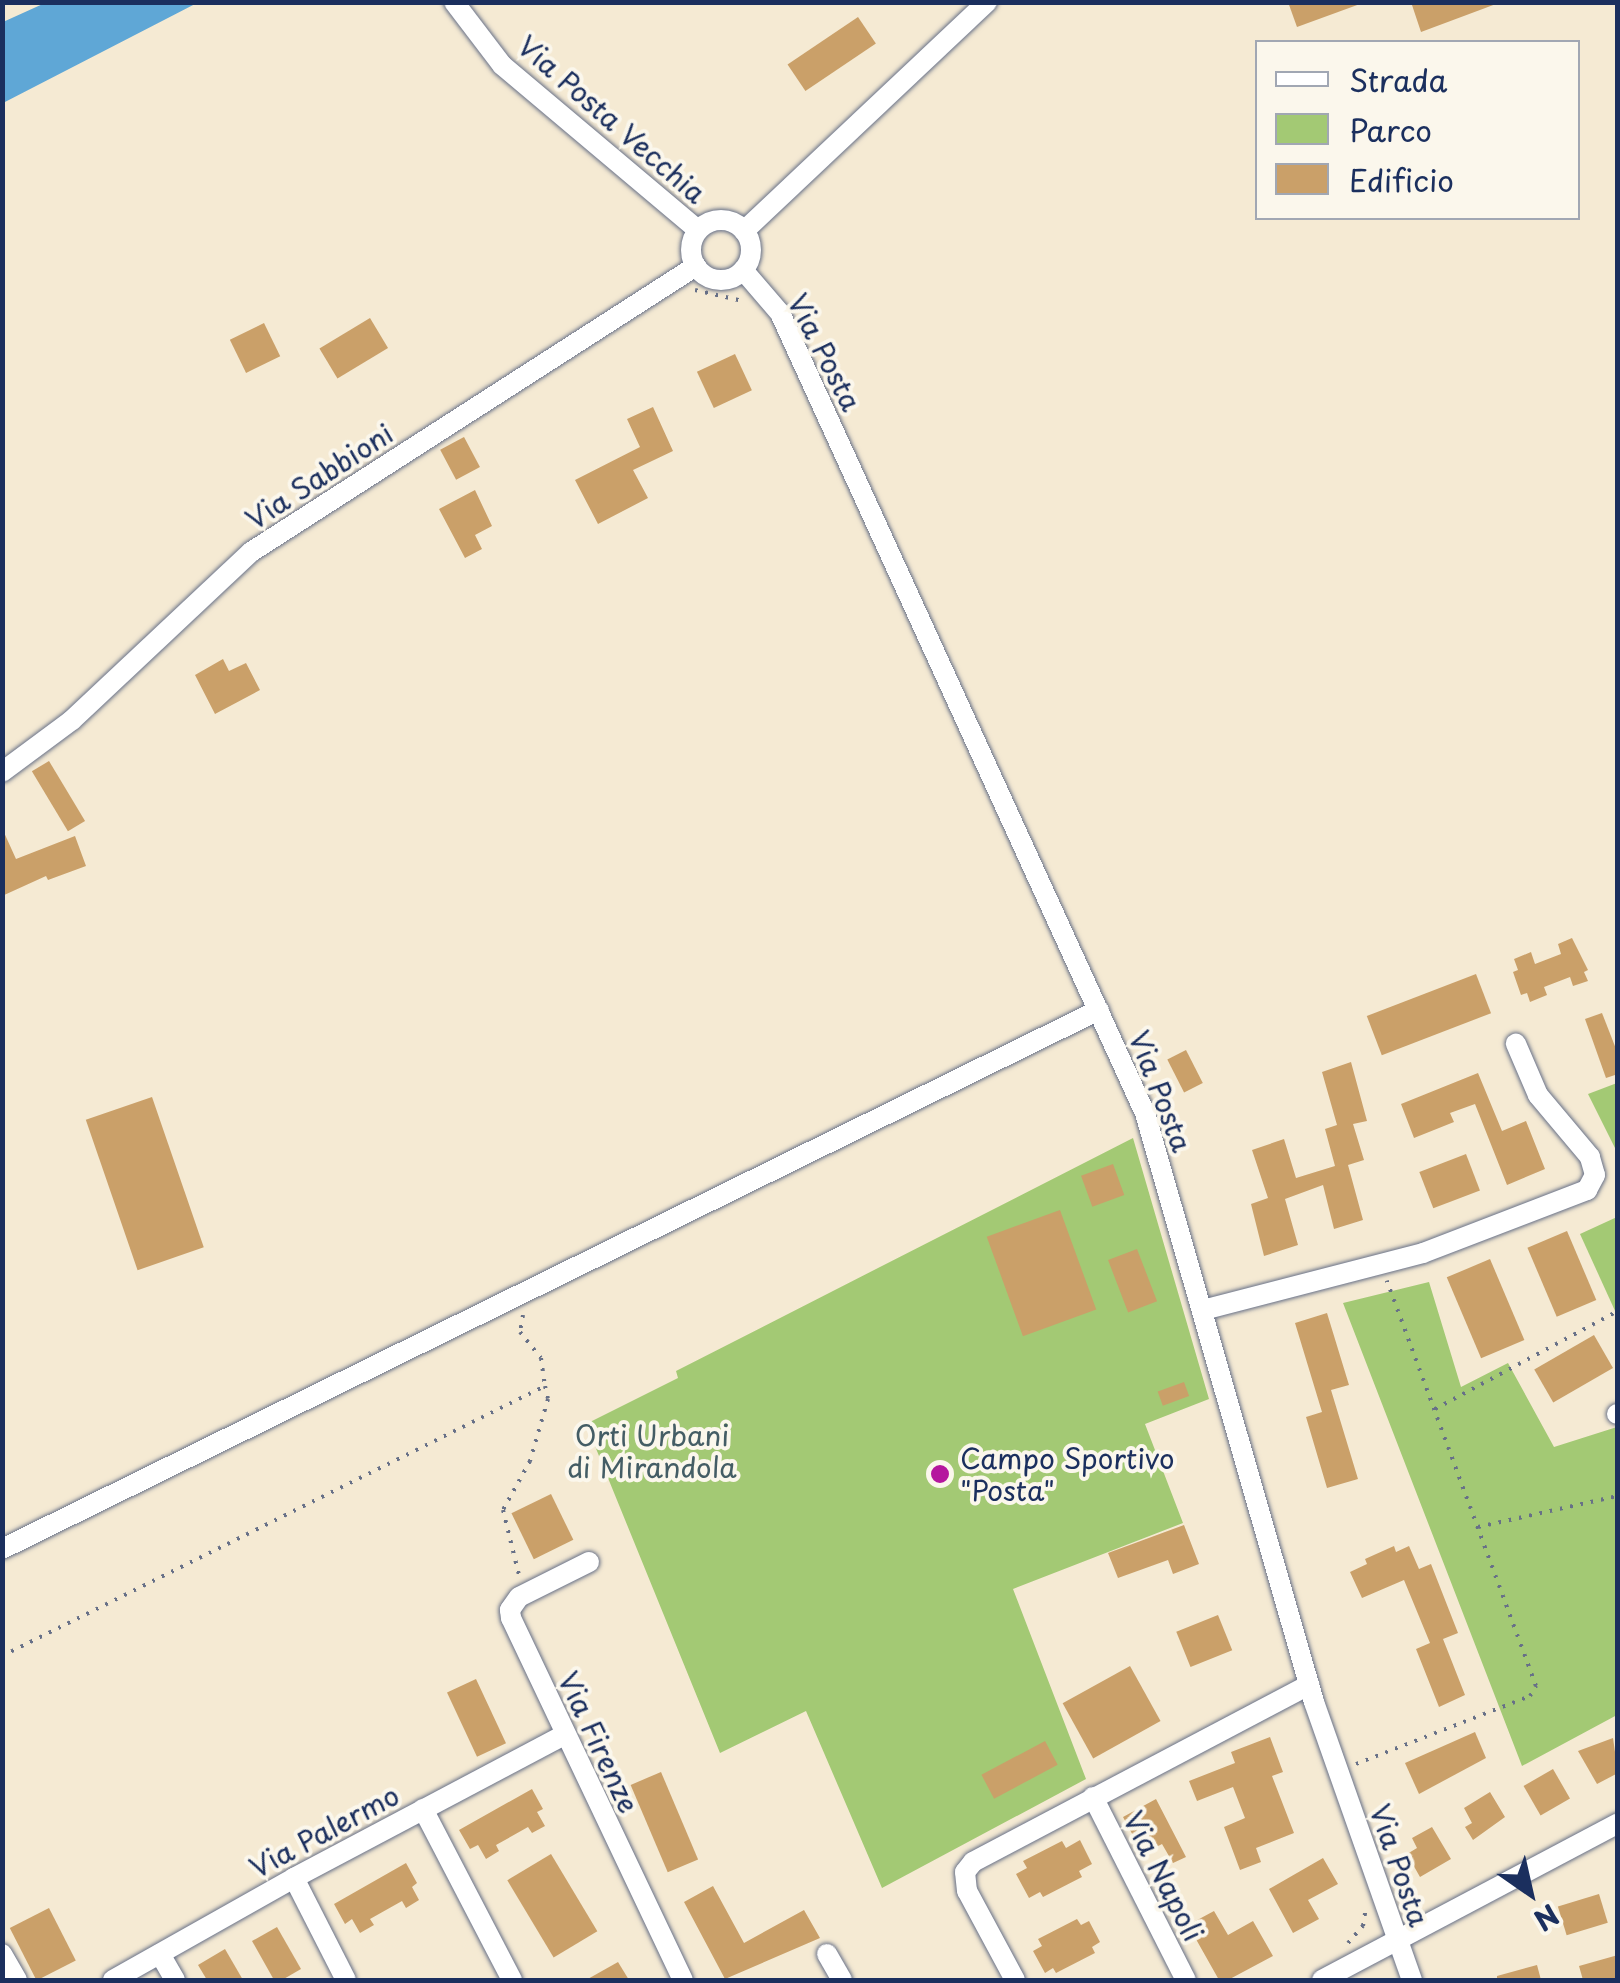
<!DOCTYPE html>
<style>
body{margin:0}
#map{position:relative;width:1620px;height:1983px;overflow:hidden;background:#f5ead3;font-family:"Playpen Sans",sans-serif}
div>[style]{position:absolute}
.green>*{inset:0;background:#a3c974}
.water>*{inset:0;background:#5fa7d6}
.building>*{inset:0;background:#caa069;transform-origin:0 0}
.path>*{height:4px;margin-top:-2px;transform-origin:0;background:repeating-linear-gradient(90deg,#677087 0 2.5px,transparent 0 10.5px)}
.roads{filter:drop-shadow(0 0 2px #677087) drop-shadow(0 0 2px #677087)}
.minor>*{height:20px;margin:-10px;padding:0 10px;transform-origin:10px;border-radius:10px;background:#fff}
.minor>.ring{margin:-10px;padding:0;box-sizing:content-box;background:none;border:20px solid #fff;border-radius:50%}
.dots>*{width:28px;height:28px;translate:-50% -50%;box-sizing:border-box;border:5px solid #fbf7ec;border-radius:50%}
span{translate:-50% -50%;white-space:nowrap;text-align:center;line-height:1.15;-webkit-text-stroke:8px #fbf7ec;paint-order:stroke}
.street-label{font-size:28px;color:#1b2f5e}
.park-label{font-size:28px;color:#445d65}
.poi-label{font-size:28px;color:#1b2f5e}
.left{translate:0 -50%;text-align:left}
.frame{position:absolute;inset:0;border:5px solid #1b2f5e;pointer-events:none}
.legend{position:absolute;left:1255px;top:40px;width:325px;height:180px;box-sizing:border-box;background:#fbf7ec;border:2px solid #a1a7b3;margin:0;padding:12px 18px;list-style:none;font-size:30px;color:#1b2f5e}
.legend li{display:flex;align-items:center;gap:20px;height:50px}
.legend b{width:50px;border:2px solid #a1a7b3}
.north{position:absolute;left:1480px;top:1843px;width:100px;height:100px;-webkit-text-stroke:8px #fbf7ec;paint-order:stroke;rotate:146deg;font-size:28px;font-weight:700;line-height:40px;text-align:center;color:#1b2f5e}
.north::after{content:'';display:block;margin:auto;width:35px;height:45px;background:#1b2f5e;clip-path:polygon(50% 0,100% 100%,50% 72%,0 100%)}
</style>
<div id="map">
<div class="green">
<i style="clip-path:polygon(1617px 1083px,1618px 1083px,1617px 1152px,1588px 1094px)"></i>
<i style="clip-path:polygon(1133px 1138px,1209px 1399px,1145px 1424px,1183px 1523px,1013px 1589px,1086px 1779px,882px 1888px,806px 1711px,720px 1753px,586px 1424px,678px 1378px,676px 1371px)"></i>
<i style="clip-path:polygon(1617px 1217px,1618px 1312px,1616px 1313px,1580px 1234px)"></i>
<i style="clip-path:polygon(1429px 1282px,1461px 1387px,1508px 1363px,1554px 1447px,1617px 1427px,1617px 1715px,1522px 1766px,1343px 1303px)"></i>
</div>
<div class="water">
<i style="clip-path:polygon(45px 3px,45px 2px,197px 3px,3px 103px,3px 22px)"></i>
</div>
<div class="building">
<i style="clip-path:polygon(1288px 2px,1359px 2px,1360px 4px,1297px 27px)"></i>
<i style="clip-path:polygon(1411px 2px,1496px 2px,1496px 4px,1421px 32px)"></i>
<i style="left:858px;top:17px;width:32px;height:85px;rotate:56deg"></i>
<i style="left:370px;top:318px;width:35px;height:59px;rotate:59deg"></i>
<i style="left:264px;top:323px;width:37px;height:38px;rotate:64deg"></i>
<i style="left:735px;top:354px;width:40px;height:42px;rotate:65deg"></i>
<i style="clip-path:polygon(653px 407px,673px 451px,633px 470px,648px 498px,598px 524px,575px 480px,640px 447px,627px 419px)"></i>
<i style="left:464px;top:437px;width:34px;height:27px;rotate:62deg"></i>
<i style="clip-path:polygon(475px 490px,492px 526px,475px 535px,482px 549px,465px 558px,439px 509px)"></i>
<i style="clip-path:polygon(223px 659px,229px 671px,246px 663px,260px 690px,215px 714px,195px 675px)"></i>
<i style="left:49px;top:761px;width:70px;height:20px;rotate:59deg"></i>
<i style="clip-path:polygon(2px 828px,16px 859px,75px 836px,86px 866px,48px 880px,46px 876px,2px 896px)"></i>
<i style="clip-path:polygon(1572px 938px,1588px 970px,1584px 972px,1588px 981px,1573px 986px,1570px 977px,1544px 987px,1547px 995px,1530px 1002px,1527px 993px,1521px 995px,1513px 972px,1518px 970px,1514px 959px,1531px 952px,1535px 964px,1561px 954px,1558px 944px)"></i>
<i style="left:1476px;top:974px;width:42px;height:117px;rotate:69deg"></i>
<i style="clip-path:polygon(1602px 1013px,1618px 1054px,1618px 1074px,1606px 1078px,1585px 1019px)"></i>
<i style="left:1186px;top:1050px;width:37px;height:21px;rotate:63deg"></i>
<i style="clip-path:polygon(1351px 1062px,1367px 1121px,1353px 1124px,1364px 1160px,1348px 1165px,1363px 1220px,1334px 1229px,1323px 1185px,1285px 1199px,1298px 1245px,1264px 1256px,1251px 1204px,1268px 1198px,1252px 1150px,1284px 1139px,1296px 1178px,1335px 1166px,1325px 1129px,1337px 1125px,1322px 1072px)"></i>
<i style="clip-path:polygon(1478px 1073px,1502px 1131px,1526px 1121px,1545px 1169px,1507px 1185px,1475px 1104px,1450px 1113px,1454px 1122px,1414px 1138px,1401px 1104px)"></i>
<i style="left:152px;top:1097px;width:159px;height:70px;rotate:71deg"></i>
<i style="left:1466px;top:1154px;width:39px;height:50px;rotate:69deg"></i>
<i style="left:1113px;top:1164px;width:33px;height:34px;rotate:70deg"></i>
<i style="left:1060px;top:1210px;width:106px;height:78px;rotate:70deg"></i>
<i style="left:1567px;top:1231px;width:75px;height:43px;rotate:67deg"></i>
<i style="left:1137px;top:1249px;width:56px;height:31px;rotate:69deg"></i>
<i style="left:1490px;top:1259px;width:88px;height:47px;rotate:67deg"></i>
<i style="clip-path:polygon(1327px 1313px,1349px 1385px,1331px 1390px,1358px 1479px,1327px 1488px,1306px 1417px,1322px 1412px,1295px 1323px)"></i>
<i style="left:1594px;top:1335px;width:38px;height:69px;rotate:60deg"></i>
<i style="left:1184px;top:1382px;width:15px;height:28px;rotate:70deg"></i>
<i style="left:551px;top:1494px;width:51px;height:44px;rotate:64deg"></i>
<i style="clip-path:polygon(1184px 1525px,1199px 1564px,1173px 1574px,1168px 1560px,1118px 1578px,1108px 1553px)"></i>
<i style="clip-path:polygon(1394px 1546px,1396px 1552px,1409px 1546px,1419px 1569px,1431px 1564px,1458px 1633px,1443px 1639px,1465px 1695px,1439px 1707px,1416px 1649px,1430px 1643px,1404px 1580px,1362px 1598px,1350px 1572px,1367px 1564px,1365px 1559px)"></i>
<i style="left:1218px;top:1615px;width:38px;height:45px;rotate:68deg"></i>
<i style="left:1130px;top:1666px;width:63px;height:77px;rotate:61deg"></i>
<i style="left:476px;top:1679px;width:71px;height:32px;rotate:65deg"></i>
<i style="clip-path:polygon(1475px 1732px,1486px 1758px,1419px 1794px,1405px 1763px)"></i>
<i style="clip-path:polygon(1270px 1737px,1283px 1772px,1272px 1776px,1294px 1833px,1256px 1848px,1261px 1862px,1240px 1870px,1224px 1827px,1245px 1818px,1233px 1787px,1197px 1801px,1189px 1781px,1235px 1763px,1231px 1752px)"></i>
<i style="clip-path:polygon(1613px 1738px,1618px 1773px,1597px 1784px,1578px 1751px)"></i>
<i style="left:1045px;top:1741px;width:27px;height:72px;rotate:62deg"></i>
<i style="left:1553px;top:1769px;width:34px;height:34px;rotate:60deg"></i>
<i style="left:661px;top:1772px;width:95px;height:33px;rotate:67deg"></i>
<i style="clip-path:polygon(532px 1789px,543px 1809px,537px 1812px,545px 1826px,532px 1833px,528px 1827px,496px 1845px,499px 1851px,486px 1859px,478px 1845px,470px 1849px,459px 1830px)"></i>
<i style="clip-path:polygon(1490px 1792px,1505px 1817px,1473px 1840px,1465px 1827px,1472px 1823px,1464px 1808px)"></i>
<i style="clip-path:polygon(1156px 1799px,1186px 1857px,1173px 1863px,1162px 1844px,1143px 1854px,1123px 1817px)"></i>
<i style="clip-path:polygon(1432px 1827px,1451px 1859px,1420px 1877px,1407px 1854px,1417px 1848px,1412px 1838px)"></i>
<i style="clip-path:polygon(1080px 1840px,1092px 1864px,1079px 1871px,1082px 1877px,1043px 1897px,1040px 1892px,1029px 1898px,1016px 1874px,1027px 1868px,1023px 1861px,1062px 1841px,1066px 1848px)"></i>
<i style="left:551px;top:1854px;width:90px;height:51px;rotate:59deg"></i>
<i style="clip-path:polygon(1323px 1858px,1338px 1884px,1308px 1900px,1319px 1919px,1293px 1933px,1269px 1889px)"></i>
<i style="clip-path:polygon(406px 1863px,417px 1883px,412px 1887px,419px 1900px,406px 1908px,402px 1901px,370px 1919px,374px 1925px,360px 1933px,352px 1919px,345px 1924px,334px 1904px)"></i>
<i style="clip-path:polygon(713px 1886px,744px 1943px,804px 1910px,820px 1938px,725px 1979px,684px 1902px)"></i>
<i style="left:1599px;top:1894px;width:30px;height:43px;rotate:73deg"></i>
<i style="left:49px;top:1908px;width:59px;height:44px;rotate:63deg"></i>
<i style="clip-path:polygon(1214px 1911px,1228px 1935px,1253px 1921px,1273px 1956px,1228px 1980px,1219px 1980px,1188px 1925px)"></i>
<i style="clip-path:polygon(1077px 1919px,1081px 1925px,1089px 1921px,1100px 1942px,1092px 1947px,1095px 1953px,1056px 1973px,1053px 1968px,1045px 1973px,1033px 1951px,1042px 1946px,1038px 1939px)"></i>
<i style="clip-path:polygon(277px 1927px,301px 1969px,282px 1980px,274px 1980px,252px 1941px)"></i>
<i style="clip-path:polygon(225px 1949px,243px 1980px,207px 1980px,198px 1965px)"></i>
<i style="clip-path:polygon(1618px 1955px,1618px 1980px,1583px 1980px,1579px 1966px)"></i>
<i style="clip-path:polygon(618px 1962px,629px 1980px,586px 1980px)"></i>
<i style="clip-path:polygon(1537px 1965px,1541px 1980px,1497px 1980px,1497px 1976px)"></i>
</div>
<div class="path">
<i style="left:695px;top:290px;width:49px;rotate:12.9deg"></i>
<i style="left:523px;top:1315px;width:17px;rotate:100deg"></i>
<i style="left:520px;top:1332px;width:33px;rotate:51deg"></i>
<i style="left:541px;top:1358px;width:28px;rotate:82deg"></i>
<i style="left:1435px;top:1409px;width:208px;rotate:-28.2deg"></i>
<i style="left:1478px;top:1527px;width:143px;rotate:-12.5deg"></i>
<i style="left:2px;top:1656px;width:606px;rotate:-26.44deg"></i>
<i style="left:545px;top:1386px;width:13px;rotate:77deg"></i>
<i style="left:548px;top:1399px;width:65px;rotate:106.2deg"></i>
<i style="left:530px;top:1461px;width:56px;rotate:118.9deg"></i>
<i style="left:503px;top:1510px;width:67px;rotate:76.2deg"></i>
<i style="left:1356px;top:1764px;width:187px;rotate:-21.3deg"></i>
<i style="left:1530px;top:1696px;width:12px;rotate:-59deg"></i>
<i style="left:1536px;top:1686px;width:432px;rotate:-110.2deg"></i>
<i style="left:1348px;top:1943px;width:23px;rotate:-49deg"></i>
<i style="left:1363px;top:1926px;width:18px;rotate:-81deg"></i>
</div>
<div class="roads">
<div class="minor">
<i style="left:454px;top:2px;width:79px;rotate:52.7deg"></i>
<i style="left:502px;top:65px;width:256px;rotate:40.1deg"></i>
<i class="ring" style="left:691px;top:220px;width:40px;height:40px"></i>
<i style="left:744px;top:231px;width:334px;rotate:-43.3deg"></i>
<i style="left:743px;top:270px;width:57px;rotate:49.3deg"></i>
<i style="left:780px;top:313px;width:879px;rotate:65.48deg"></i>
<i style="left:1145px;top:1113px;width:613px;rotate:73.99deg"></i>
<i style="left:1314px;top:1702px;width:295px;rotate:70.6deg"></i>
<i style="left:2px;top:772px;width:87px;rotate:-36.6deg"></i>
<i style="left:72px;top:720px;width:245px;rotate:-43.2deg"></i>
<i style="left:251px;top:552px;width:529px;rotate:-32.73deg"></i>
<i style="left:1203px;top:1310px;width:227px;rotate:-14.5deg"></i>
<i style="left:1423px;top:1253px;width:176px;rotate:-21deg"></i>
<i style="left:1587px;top:1190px;width:17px;rotate:-62deg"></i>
<i style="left:1595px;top:1175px;width:19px;rotate:-106deg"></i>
<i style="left:1590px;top:1157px;width:81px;rotate:-130deg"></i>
<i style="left:1538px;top:1095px;width:56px;rotate:-113.3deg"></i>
<i style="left:1617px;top:1414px;width:1px"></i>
<i style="left:2px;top:1549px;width:1222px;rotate:-26.17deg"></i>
<i style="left:589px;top:1562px;width:78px;rotate:153.4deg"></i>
<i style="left:519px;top:1597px;width:16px;rotate:125deg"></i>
<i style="left:510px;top:1610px;width:8px;rotate:83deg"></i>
<i style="left:511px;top:1618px;width:401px;rotate:64.6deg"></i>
<i style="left:1093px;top:1797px;width:205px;rotate:63.1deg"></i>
<i style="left:423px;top:1809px;width:193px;rotate:62.5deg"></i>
<i style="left:294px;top:1878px;width:114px;rotate:63deg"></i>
<i style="left:2px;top:1954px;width:30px;rotate:60deg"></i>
<i style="left:160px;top:1954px;width:30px;rotate:60deg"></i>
<i style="left:827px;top:1954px;width:30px;rotate:60deg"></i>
<i style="left:113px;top:1980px;width:208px;rotate:-29.4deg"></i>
<i style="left:294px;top:1878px;width:306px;rotate:-27.9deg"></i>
<i style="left:1015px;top:1980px;width:101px;rotate:-118.3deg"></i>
<i style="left:967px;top:1891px;width:19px;rotate:-96deg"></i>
<i style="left:965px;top:1872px;width:13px;rotate:-51deg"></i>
<i style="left:973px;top:1862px;width:380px;rotate:-27.8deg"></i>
<i style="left:1322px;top:1980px;width:335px;rotate:-27.9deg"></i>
</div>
</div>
<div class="dots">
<i style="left:940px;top:1474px;background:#b5179e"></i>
</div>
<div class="street-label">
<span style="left:612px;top:119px;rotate:41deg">Via Posta Vecchia</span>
<span style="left:825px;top:352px;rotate:63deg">Via Posta</span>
<span style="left:319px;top:476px;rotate:-33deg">Via Sabbioni</span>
<span style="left:1161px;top:1091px;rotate:69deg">Via Posta</span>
<span style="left:599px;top:1742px;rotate:65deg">Via Firenze</span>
<span style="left:324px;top:1831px;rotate:-28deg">Via Palermo</span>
<span style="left:1400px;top:1865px;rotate:71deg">Via Posta</span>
<span style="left:1164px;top:1876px;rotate:63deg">Via Napoli</span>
</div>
<div class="park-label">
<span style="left:652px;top:1451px">Orti Urbani<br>di Mirandola</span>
</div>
<div class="poi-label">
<span class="left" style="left:960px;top:1474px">Campo Sportivo<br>"Posta"</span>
</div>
<div class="frame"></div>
<ul class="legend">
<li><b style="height:12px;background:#fff"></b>Strada</li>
<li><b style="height:28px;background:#a3c974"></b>Parco</li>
<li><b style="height:28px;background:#caa069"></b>Edificio</li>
</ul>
<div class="north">N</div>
</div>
